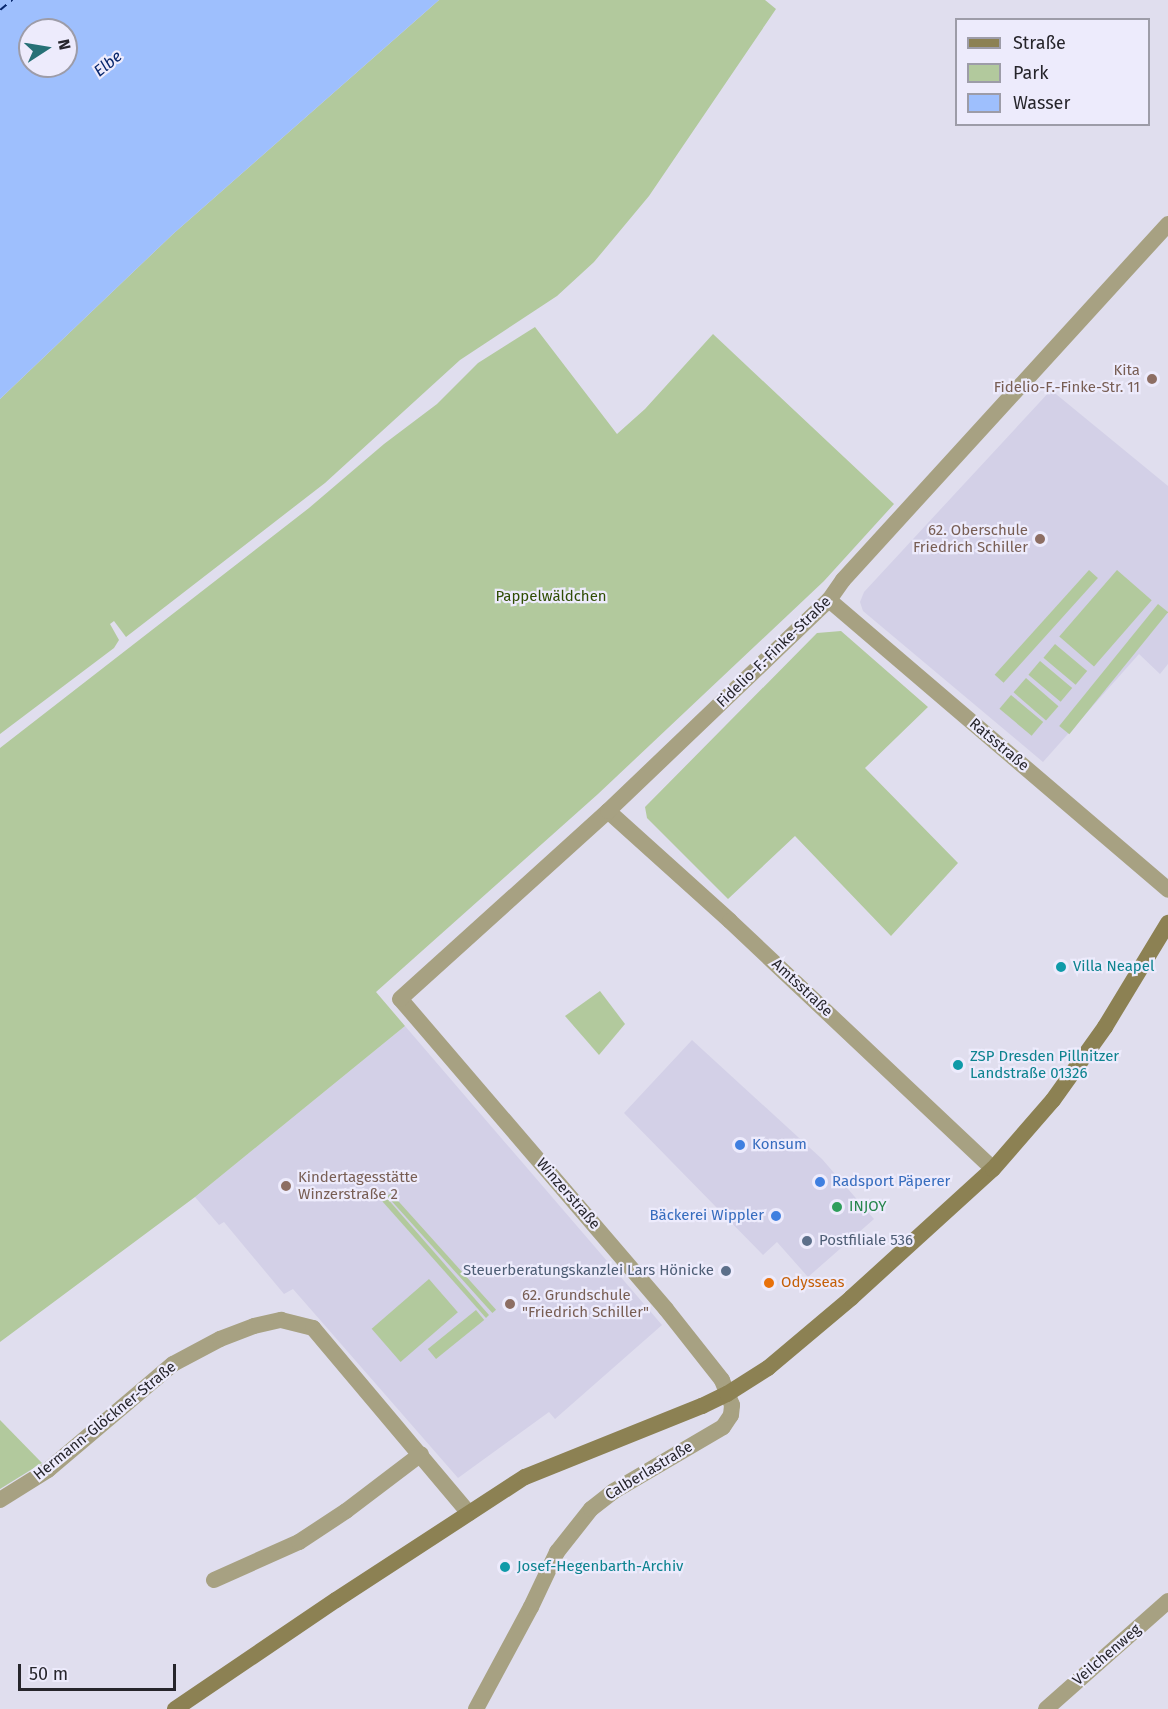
<!DOCTYPE html>
<meta charset="utf-8">
<style>
body{margin:0}
#map{position:relative;width:1168px;height:1709px;overflow:hidden;background:#e0deee;font-family:"Fira Sans",sans-serif}
div>[style]{position:absolute}
.built>*{inset:0;background:#d3d0e7}
.green>*{inset:0;background:#b2c99d;transform-origin:0 0}
.water>*{inset:0;background:#9ebffd}
.ferry>*{height:1.5px;margin-top:-0.75px;transform-origin:0;background:repeating-linear-gradient(90deg,#08276d 0 8px,transparent 0 14px)}
.minor>*{height:16px;margin:-8px;padding:0 8px;transform-origin:8px;border-radius:8px;background:#a7a182}
.secondary>*{height:16px;margin:-8px;padding:0 8px;transform-origin:8px;border-radius:8px;background:#8c8153}
.dots>*{width:16px;height:16px;translate:-50% -50%;box-sizing:border-box;border:3px solid #edebfc;border-radius:50%}
span{translate:-50% -50%;white-space:nowrap;text-align:center;line-height:1.15;-webkit-text-stroke:4.5px #edebfc;paint-order:stroke}
.education-label{font-size:15px;color:#785e54}
.right{translate:-100% -50%;text-align:right}
.left{translate:0 -50%;text-align:left}
.park-label{font-size:15px;color:#2f4d03}
.street-label{font-size:15px;color:#26252b}
.culture-label{font-size:15px;color:#0d838f}
.shop-label{font-size:15px;color:#366cbe}
.leisure-label{font-size:15px;color:#27864d}
.service-label{font-size:15px;color:#4e5e75}
.food-label{font-size:15px;color:#c56008}
.water-label{font-size:16px;color:#08276d;font-style:italic}
.legend{position:absolute;left:955px;top:18px;width:195px;height:108px;box-sizing:border-box;background:#edebfc;border:2px solid #9d9ca8;margin:0;padding:8px 10px;list-style:none;font-size:18px;color:#26252b}
.legend li{display:flex;align-items:center;gap:12px;height:30px}
.legend b{width:30px;border:2px solid #9d9ca8}
.north{position:absolute;left:18px;top:18px;width:60px;height:60px;box-sizing:border-box;background:#edebfc;border:2px solid #9d9ca8;border-radius:50%;rotate:78deg;font-size:16px;font-weight:700;line-height:24px;text-align:center;color:#26252b}
.north::after{content:'';display:block;margin:auto;width:21px;height:27px;background:#267076;clip-path:polygon(50% 0,100% 100%,50% 72%,0 100%)}
.scale{position:absolute;left:18px;top:1664px;width:158px;height:27px;box-sizing:border-box;border:3px solid #26252b;border-top:0;padding-left:8px;font-size:18px;line-height:21px;white-space:nowrap;color:#26252b;-webkit-text-stroke:4px #edebfc;paint-order:stroke}
</style>
<div id="map">
<div class="built">
<i style="clip-path:polygon(1051px 390px,1168px 486px,1168px 664px,1160px 674px,1139px 654px,1043px 762px,863px 611px,860px 602px,864px 592px)"></i>
<i style="clip-path:polygon(405px 1026px,662px 1325px,555px 1419px,549px 1412px,458px 1478px,293px 1289px,284px 1294px,224px 1222px,219px 1225px,195px 1197px)"></i>
<i style="clip-path:polygon(692px 1040px,822px 1159px,874px 1219px,808px 1277px,777px 1242px,763px 1255px,624px 1113px)"></i>
</div>
<div class="green">
<i style="clip-path:polygon(439px 0,765px 0,776px 9px,649px 196px,594px 262px,557px 296px,460px 360px,325px 483px,126px 637px,114px 621px,110px 624px,119px 640px,114px 648px,0 734px,0 399px,173px 234px)"></i>
<i style="clip-path:polygon(535px 327px,617px 434px,645px 409px,713px 334px,894px 504px,824px 581px,598px 794px,376px 992px,405px 1026px,195px 1197px,0 1342px,0 748px,309px 508px,384px 444px,437px 404px,478px 363px)"></i>
<i style="left:1089px;top:570px;width:12px;height:141px;rotate:42deg"></i>
<i style="left:1117px;top:570px;width:46px;height:88px;rotate:41deg"></i>
<i style="left:1158px;top:604px;width:13px;height:157px;rotate:39deg"></i>
<i style="clip-path:polygon(841px 631px,928px 707px,865px 768px,958px 863px,891px 936px,795px 836px,728px 899px,647px 818px,645px 807px,817px 633px)"></i>
<i style="left:1055px;top:644px;width:42px;height:18px;rotate:40deg"></i>
<i style="left:1040px;top:661px;width:42px;height:18px;rotate:40deg"></i>
<i style="left:1026px;top:678px;width:43px;height:19px;rotate:41deg"></i>
<i style="left:1011px;top:695px;width:42px;height:18px;rotate:40deg"></i>
<i style="clip-path:polygon(600px 991px,625px 1024px,599px 1055px,565px 1016px)"></i>
<i style="left:391px;top:1193px;width:157px;height:5px;rotate:48deg"></i>
<i style="clip-path:polygon(386px 1197px,489px 1315px,486px 1318px,382px 1201px)"></i>
<i style="left:429px;top:1279px;width:44px;height:76px;rotate:49deg"></i>
<i style="left:476px;top:1310px;width:13px;height:62px;rotate:51deg"></i>
<i style="clip-path:polygon(0 1420px,42px 1463px,0 1489px)"></i>
</div>
<div class="water">
<i style="clip-path:polygon(evenodd,0 0,439px 0,173px 234px,0 399px,0 0,30px 30px,66px 30px,66px 66px,30px 66px,30px 30px)"></i>
</div>
<div class="ferry">
<i style="left:0;top:10px;width:16px;rotate:-40deg"></i>
</div>
<div class="minor">
<i style="left:829px;top:600px;width:446px;rotate:40.5deg"></i>
<i style="left:608px;top:811px;width:164px;rotate:42deg"></i>
<i style="left:730px;top:921px;width:361px;rotate:43.3deg"></i>
<i style="left:0;top:1500px;width:57px;rotate:-32deg"></i>
<i style="left:48px;top:1470px;width:164px;rotate:-40.3deg"></i>
<i style="left:173px;top:1364px;width:53px;rotate:-28deg"></i>
<i style="left:220px;top:1339px;width:36px;rotate:-21deg"></i>
<i style="left:254px;top:1326px;width:28px;rotate:-13deg"></i>
<i style="left:281px;top:1320px;width:33px;rotate:14deg"></i>
<i style="left:313px;top:1328px;width:242px;rotate:49.9deg"></i>
<i style="left:214px;top:1580px;width:93px;rotate:-24.1deg"></i>
<i style="left:299px;top:1542px;width:56px;rotate:-33.4deg"></i>
<i style="left:346px;top:1511px;width:94px;rotate:-37.2deg"></i>
<i style="left:476px;top:1709px;width:116px;rotate:-61.7deg"></i>
<i style="left:531px;top:1607px;width:61px;rotate:-64.7deg"></i>
<i style="left:557px;top:1552px;width:55px;rotate:-51.7deg"></i>
<i style="left:591px;top:1509px;width:29px;rotate:-38deg"></i>
<i style="left:614px;top:1491px;width:126px;rotate:-30.4deg"></i>
<i style="left:723px;top:1427px;width:14px;rotate:-56deg"></i>
<i style="left:731px;top:1415px;width:10px;rotate:-84deg"></i>
<i style="left:732px;top:1405px;width:27px;rotate:-112deg"></i>
<i style="left:722px;top:1380px;width:90px;rotate:-128.3deg"></i>
<i style="left:666px;top:1309px;width:408px;rotate:-130.6deg"></i>
<i style="left:400px;top:999px;width:280px;rotate:-42.1deg"></i>
<i style="left:608px;top:811px;width:306px;rotate:-43.7deg"></i>
<i style="left:829px;top:600px;width:24px;rotate:-55deg"></i>
<i style="left:843px;top:580px;width:482px;rotate:-47.6deg"></i>
<i style="left:1046px;top:1709px;width:163px;rotate:-41.5deg"></i>
</div>
<div class="secondary">
<i style="left:175px;top:1709px;width:194px;rotate:-34.1deg"></i>
<i style="left:336px;top:1600px;width:225px;rotate:-33.1deg"></i>
<i style="left:525px;top:1477px;width:191px;rotate:-21.9deg"></i>
<i style="left:702px;top:1406px;width:28px;rotate:-26deg"></i>
<i style="left:727px;top:1394px;width:49px;rotate:-32.4deg"></i>
<i style="left:768px;top:1368px;width:109px;rotate:-40.1deg"></i>
<i style="left:851px;top:1298px;width:192px;rotate:-42.3deg"></i>
<i style="left:993px;top:1169px;width:91px;rotate:-49deg"></i>
<i style="left:1053px;top:1100px;width:90px;rotate:-54.5deg"></i>
<i style="left:1105px;top:1027px;width:122px;rotate:-58.8deg"></i>
</div>
<div class="dots">
<i style="left:1152px;top:379px;background:#8d6e63"></i>
<i style="left:1040px;top:539px;background:#8d6e63"></i>
<i style="left:1061px;top:967px;background:#0f9aa8"></i>
<i style="left:958px;top:1065px;background:#0f9aa8"></i>
<i style="left:740px;top:1145px;background:#3f7fe0"></i>
<i style="left:820px;top:1182px;background:#3f7fe0"></i>
<i style="left:286px;top:1186px;background:#8d6e63"></i>
<i style="left:837px;top:1207px;background:#2e9e5b"></i>
<i style="left:776px;top:1216px;background:#3f7fe0"></i>
<i style="left:807px;top:1241px;background:#5c6f8a"></i>
<i style="left:726px;top:1271px;background:#5c6f8a"></i>
<i style="left:769px;top:1283px;background:#e8710a"></i>
<i style="left:510px;top:1304px;background:#8d6e63"></i>
<i style="left:505px;top:1567px;background:#0f9aa8"></i>
</div>
<div class="education-label">
<span class="right" style="left:1140px;top:379px">Kita<br>Fidelio-F.-Finke-Str. 11</span>
<span class="right" style="left:1028px;top:539px">62. Oberschule<br>Friedrich Schiller</span>
<span class="left" style="left:298px;top:1186px">Kindertagesstätte<br>Winzerstraße 2</span>
<span class="left" style="left:522px;top:1304px">62. Grundschule<br>"Friedrich Schiller"</span>
</div>
<div class="park-label">
<span style="left:551px;top:597px">Pappelwäldchen</span>
</div>
<div class="street-label">
<span style="left:774px;top:652px;rotate:-44deg">Fidelio-F.-Finke-Straße</span>
<span style="left:999px;top:745px;rotate:40deg">Ratsstraße</span>
<span style="left:802px;top:988px;rotate:43deg">Amtsstraße</span>
<span style="left:568px;top:1194px;rotate:49deg">Winzerstraße</span>
<span style="left:105px;top:1421px;rotate:-39deg">Hermann-Glöckner-Straße</span>
<span style="left:649px;top:1471px;rotate:-31deg">Calberlastraße</span>
<span style="left:1107px;top:1655px;rotate:-41deg">Veilchenweg</span>
</div>
<div class="culture-label">
<span class="left" style="left:1073px;top:967px">Villa Neapel</span>
<span class="left" style="left:970px;top:1065px">ZSP Dresden Pillnitzer<br>Landstraße 01326</span>
<span class="left" style="left:517px;top:1567px">Josef-Hegenbarth-Archiv</span>
</div>
<div class="shop-label">
<span class="left" style="left:752px;top:1145px">Konsum</span>
<span class="left" style="left:832px;top:1182px">Radsport Päperer</span>
<span class="right" style="left:764px;top:1216px">Bäckerei Wippler</span>
</div>
<div class="leisure-label">
<span class="left" style="left:849px;top:1207px">INJOY</span>
</div>
<div class="service-label">
<span class="left" style="left:819px;top:1241px">Postfiliale 536</span>
<span class="right" style="left:714px;top:1271px">Steuerberatungskanzlei Lars Hönicke</span>
</div>
<div class="food-label">
<span class="left" style="left:781px;top:1283px">Odysseas</span>
</div>
<div class="water-label">
<span style="left:108px;top:64px;rotate:-39deg">Elbe</span>
</div>
<ul class="legend">
<li><b style="height:8px;background:#8c8153"></b>Straße</li>
<li><b style="height:16px;background:#b2c99d"></b>Park</li>
<li><b style="height:16px;background:#9ebffd"></b>Wasser</li>
</ul>
<div class="north">N</div>
<div class="scale">50 m</div>
</div>
